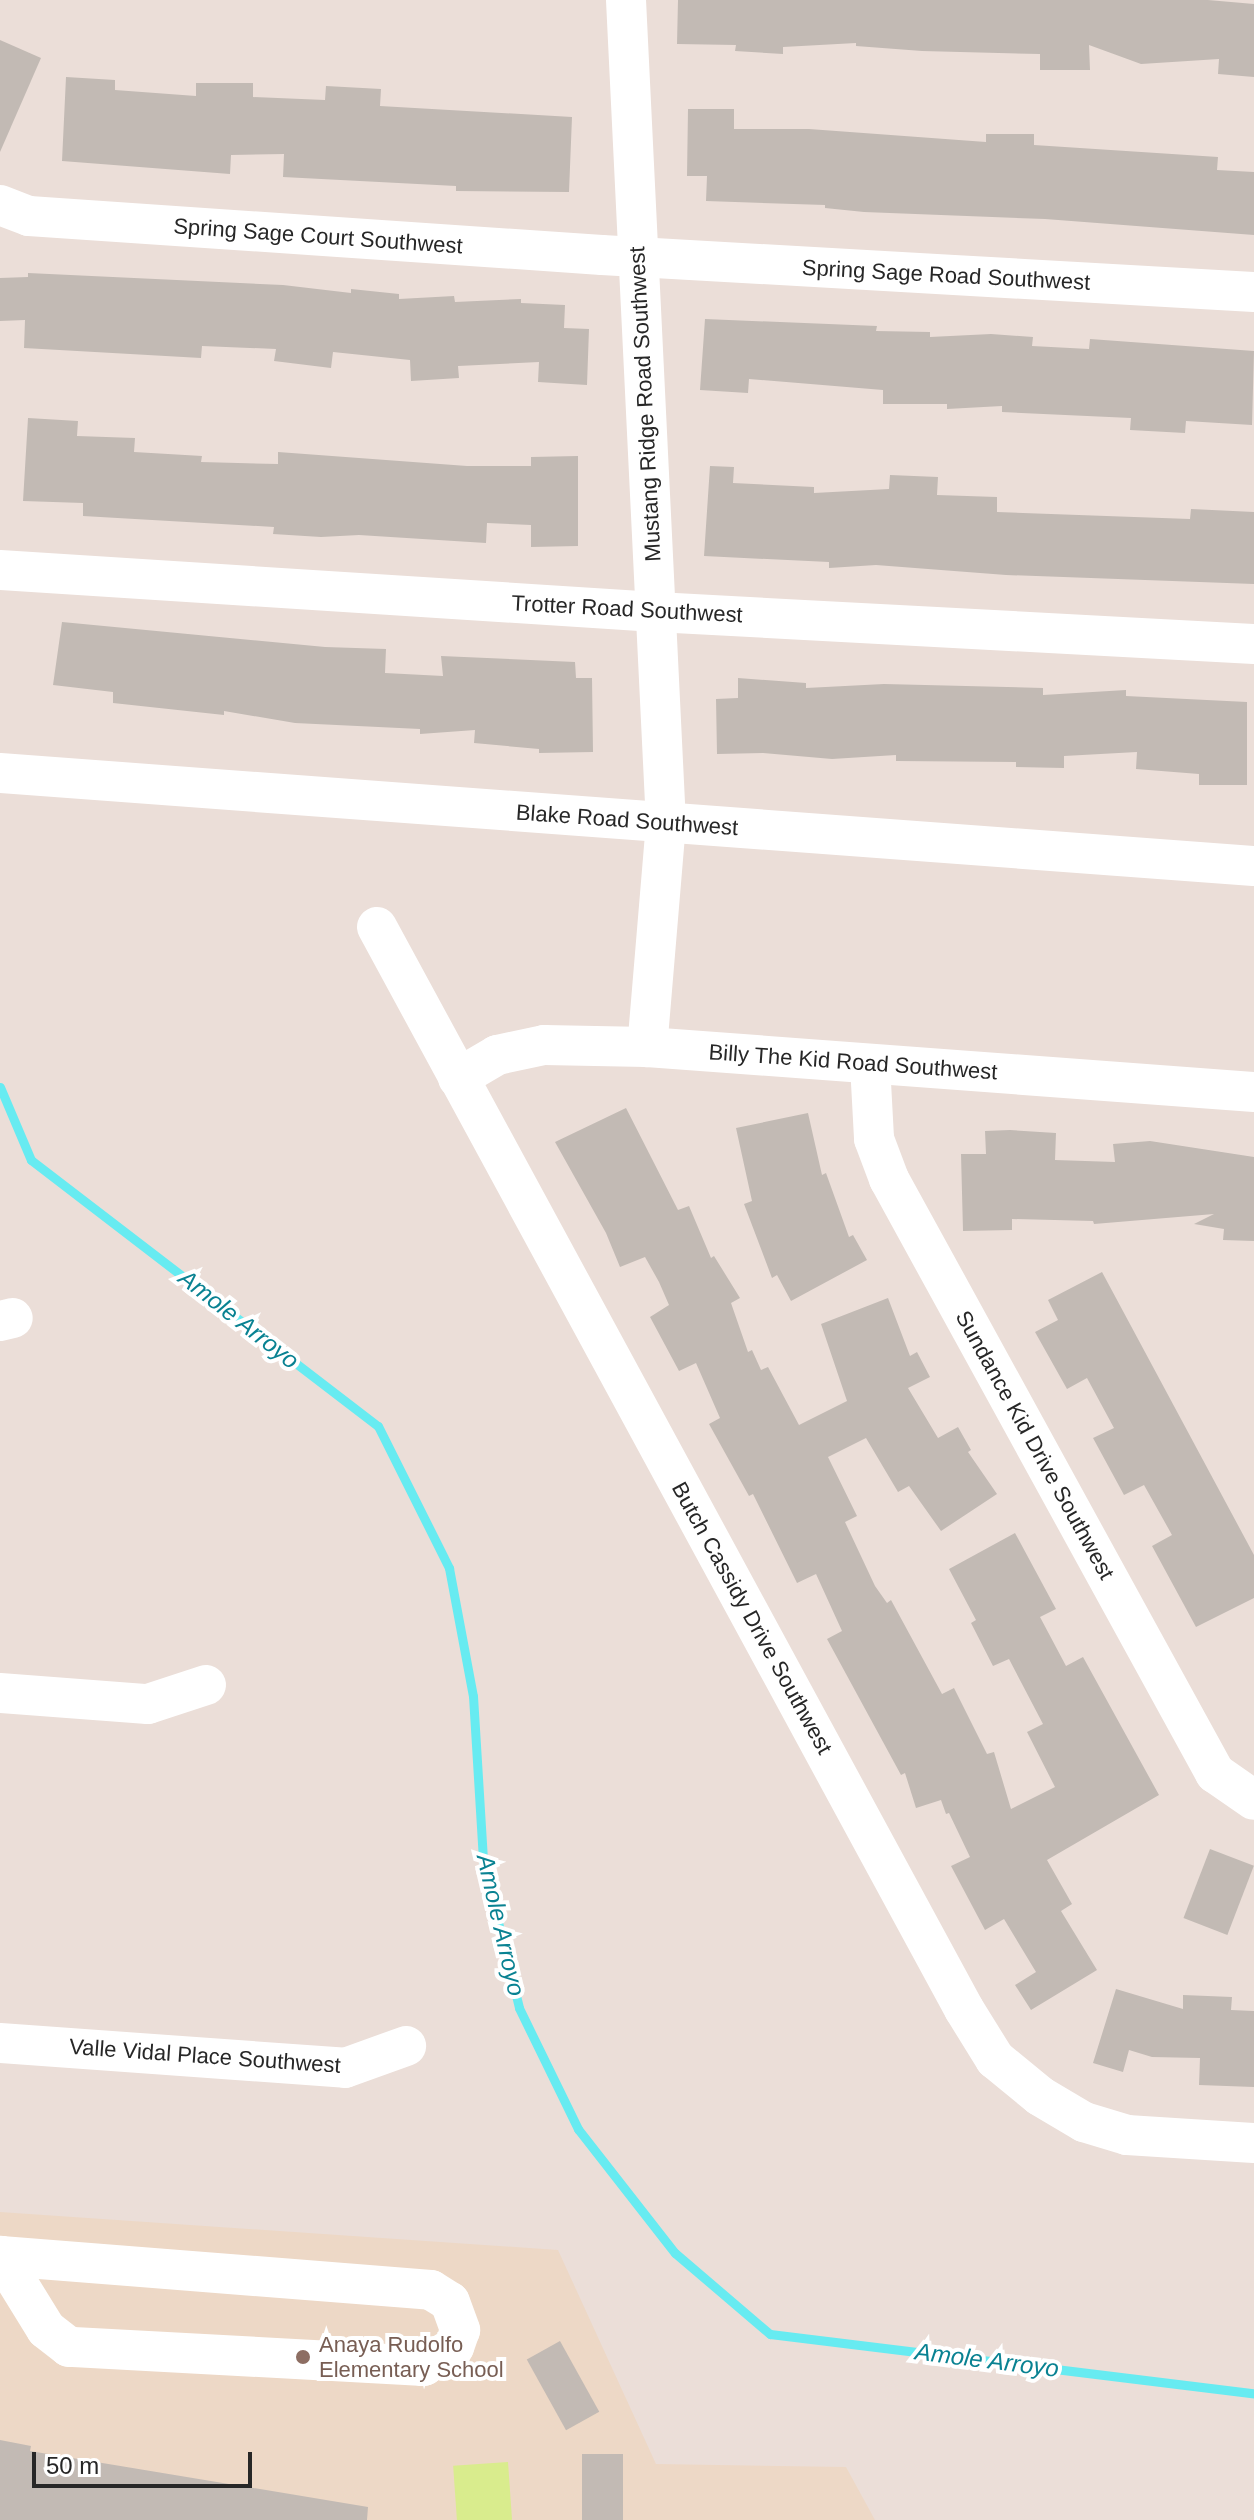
<!DOCTYPE html>
<style>
body{margin:0}
#map{position:relative;width:1254px;height:2520px;overflow:hidden;background:#ebded8;font-family:Arial,sans-serif}
div>[style]{position:absolute}
.education>*{inset:0;background:#edd8c6}
.pitch>*{inset:0;background:#d9ec8d;transform-origin:0 0}
.stream>*{height:9px;margin:-4.5px;padding:0 4.5px;transform-origin:4.5px;border-radius:4.5px;background:#67ebf1}
.building>*{inset:0;background:#c2bab4;transform-origin:0 0}
.minor>*{height:40px;margin:-20px;padding:0 20px;transform-origin:20px;border-radius:20px;background:#fff}
.dots>*{width:22px;height:22px;translate:-50% -50%;box-sizing:border-box;border:4px solid #fff;border-radius:50%}
span{translate:-50% -50%;white-space:nowrap;text-align:center;line-height:1.15;-webkit-text-stroke:8px #fff;paint-order:stroke}
.street-label{font-size:22px;color:#272727}
.education-label{font-size:22px;color:#785e54}
.left{translate:0 -50%;text-align:left}
.water-label{font-size:24px;color:#098292;font-style:italic}
.scale{position:absolute;left:32px;top:2452px;width:220px;height:36px;box-sizing:border-box;border:4px solid #272727;border-top:0;padding-left:10px;font-size:24px;line-height:28px;white-space:nowrap;color:#272727;-webkit-text-stroke:6px #fff;paint-order:stroke}
</style>
<div id="map">
<div class="education">
<i style="clip-path:polygon(0 2212px,558px 2250px,656px 2464px,846px 2467px,875px 2520px,0 2520px)"></i>
</div>
<div class="pitch">
<i style="left:508px;top:2462px;width:58px;height:55px;rotate:86deg"></i>
</div>
<div class="stream">
<i style="left:0;top:1087px;width:79px;rotate:67deg"></i>
<i style="left:31px;top:1160px;width:437px;rotate:37.5deg"></i>
<i style="left:378px;top:1426px;width:159px;rotate:63.4deg"></i>
<i style="left:449px;top:1568px;width:130px;rotate:79.4deg"></i>
<i style="left:473px;top:1696px;width:165px;rotate:86.5deg"></i>
<i style="left:483px;top:1861px;width:151px;rotate:76.2deg"></i>
<i style="left:519px;top:2008px;width:135px;rotate:64deg"></i>
<i style="left:578px;top:2129px;width:157px;rotate:52deg"></i>
<i style="left:675px;top:2253px;width:125px;rotate:40.5deg"></i>
<i style="left:770px;top:2334px;width:488px;rotate:7deg"></i>
</div>
<div class="building">
<i style="clip-path:polygon(678px 0,1208px 0,1254px 4px,1254px 77px,1218px 74px,1219px 59px,1141px 64px,1089px 45px,1090px 70px,1040px 70px,1040px 54px,922px 51px,856px 46px,856px 43px,783px 47px,783px 54px,735px 51px,736px 45px,677px 44px)"></i>
<i style="clip-path:polygon(0 40px,41px 58px,0 152px)"></i>
<i style="clip-path:polygon(66px 77px,115px 80px,115px 90px,196px 96px,196px 83px,253px 83px,253px 97px,325px 100px,326px 86px,381px 89px,380px 106px,572px 117px,569px 192px,456px 191px,456px 186px,283px 177px,284px 154px,231px 155px,230px 174px,62px 161px)"></i>
<i style="clip-path:polygon(688px 109px,734px 109px,734px 129px,809px 129px,986px 142px,986px 134px,1034px 134px,1034px 145px,1218px 157px,1217px 170px,1254px 172px,1254px 235px,1045px 219px,864px 212px,825px 208px,825px 205px,706px 201px,707px 176px,687px 176px)"></i>
<i style="clip-path:polygon(28px 273px,283px 285px,351px 293px,351px 289px,399px 294px,399px 299px,454px 296px,455px 302px,521px 299px,521px 303px,565px 305px,564px 328px,589px 329px,587px 385px,538px 382px,539px 362px,458px 366px,459px 378px,411px 381px,410px 360px,333px 352px,331px 368px,274px 361px,276px 349px,202px 346px,201px 358px,24px 348px,25px 320px,0 321px,0 278px,28px 277px)"></i>
<i style="clip-path:polygon(705px 319px,877px 326px,876px 331px,930px 332px,930px 337px,991px 334px,1033px 337px,1032px 346px,1089px 349px,1090px 339px,1254px 351px,1252px 425px,1186px 421px,1185px 433px,1130px 430px,1131px 418px,1002px 412px,1002px 406px,947px 409px,947px 404px,883px 404px,883px 390px,749px 379px,748px 393px,700px 390px)"></i>
<i style="clip-path:polygon(28px 418px,78px 421px,77px 436px,135px 438px,134px 452px,202px 456px,201px 462px,278px 464px,278px 452px,467px 466px,531px 466px,531px 457px,578px 456px,578px 546px,531px 547px,531px 525px,487px 523px,486px 543px,359px 535px,321px 537px,273px 534px,274px 527px,83px 516px,83px 503px,23px 501px)"></i>
<i style="clip-path:polygon(710px 466px,734px 467px,733px 483px,814px 487px,814px 493px,889px 489px,890px 475px,938px 477px,937px 495px,997px 497px,997px 512px,1190px 519px,1191px 509px,1254px 512px,1254px 584px,1006px 575px,876px 565px,829px 568px,829px 562px,704px 556px)"></i>
<i style="clip-path:polygon(62px 622px,325px 647px,386px 649px,385px 673px,443px 676px,441px 656px,575px 662px,576px 678px,592px 678px,593px 752px,539px 753px,539px 749px,474px 743px,475px 730px,420px 734px,420px 729px,295px 723px,224px 711px,224px 715px,113px 703px,113px 692px,53px 685px)"></i>
<i style="clip-path:polygon(738px 678px,806px 683px,806px 688px,884px 684px,1007px 687px,1043px 688px,1043px 695px,1126px 690px,1126px 696px,1247px 702px,1247px 785px,1199px 785px,1199px 774px,1136px 769px,1137px 752px,1064px 756px,1064px 768px,1016px 767px,1016px 762px,896px 761px,896px 755px,832px 759px,763px 753px,717px 754px,716px 699px,738px 698px)"></i>
<i style="clip-path:polygon(626px 1108px,678px 1210px,689px 1206px,711px 1258px,714px 1256px,740px 1298px,731px 1303px,748px 1352px,752px 1350px,761px 1370px,768px 1367px,799px 1425px,847px 1401px,821px 1324px,888px 1298px,910px 1356px,917px 1352px,930px 1377px,908px 1388px,938px 1438px,958px 1427px,971px 1450px,968px 1452px,997px 1494px,941px 1531px,909px 1486px,898px 1492px,866px 1438px,828px 1457px,857px 1516px,845px 1522px,875px 1586px,887px 1603px,891px 1600px,942px 1694px,954px 1688px,987px 1754px,994px 1752px,1011px 1809px,1055px 1787px,1027px 1732px,1043px 1724px,1009px 1659px,993px 1666px,971px 1623px,976px 1620px,949px 1569px,1015px 1533px,1056px 1609px,1040px 1617px,1066px 1666px,1083px 1657px,1159px 1795px,1047px 1860px,1072px 1904px,1061px 1911px,1097px 1970px,1031px 2010px,1015px 1985px,1036px 1972px,1004px 1919px,985px 1930px,951px 1866px,970px 1857px,949px 1813px,946px 1814px,941px 1800px,916px 1808px,905px 1773px,901px 1775px,827px 1639px,842px 1631px,816px 1574px,797px 1583px,753px 1494px,749px 1496px,709px 1424px,720px 1418px,696px 1363px,679px 1371px,650px 1317px,669px 1305px,659px 1282px,645px 1257px,620px 1267px,606px 1233px,555px 1142px)"></i>
<i style="clip-path:polygon(808px 1113px,822px 1175px,826px 1173px,849px 1237px,853px 1235px,867px 1260px,791px 1301px,777px 1275px,772px 1278px,744px 1204px,752px 1201px,736px 1128px)"></i>
<i style="clip-path:polygon(1010px 1130px,1056px 1133px,1055px 1160px,1115px 1162px,1113px 1144px,1150px 1141px,1254px 1157px,1254px 1241px,1223px 1240px,1224px 1229px,1194px 1224px,1214px 1214px,1094px 1224px,1093px 1221px,1012px 1219px,1012px 1230px,963px 1231px,961px 1154px,986px 1154px,985px 1131px)"></i>
<i style="clip-path:polygon(1102px 1272px,1254px 1555px,1254px 1598px,1196px 1627px,1152px 1546px,1172px 1535px,1144px 1485px,1124px 1495px,1093px 1438px,1114px 1428px,1087px 1378px,1067px 1389px,1035px 1332px,1058px 1320px,1048px 1300px)"></i>
<i style="left:1210px;top:1849px;width:47px;height:74px;rotate:21deg"></i>
<i style="clip-path:polygon(1116px 1989px,1183px 2009px,1183px 1995px,1232px 1997px,1231px 2010px,1254px 2011px,1254px 2087px,1199px 2085px,1200px 2058px,1152px 2057px,1129px 2050px,1123px 2072px,1093px 2063px)"></i>
<i style="left:560px;top:2341px;width:81px;height:38px;rotate:61deg"></i>
<i style="clip-path:polygon(0 2440px,31px 2446px,30px 2451px,368px 2507px,367px 2520px,0 2520px)"></i>
<i style="left:623px;top:2454px;width:66px;height:41px;rotate:90deg"></i>
</div>
<div class="minor">
<i style="left:626px;top:0;width:824px;rotate:87.22deg"></i>
<i style="left:666px;top:823px;width:225px;rotate:94.8deg"></i>
<i style="left:0;top:205px;width:31px;rotate:21deg"></i>
<i style="left:29px;top:216px;width:574px;rotate:3.89deg"></i>
<i style="left:602px;top:255px;width:653px;rotate:3.25deg"></i>
<i style="left:0;top:570px;width:657px;rotate:3.66deg"></i>
<i style="left:656px;top:612px;width:599px;rotate:3.06deg"></i>
<i style="left:0;top:773px;width:1257px;rotate:4.24deg"></i>
<i style="left:377px;top:927px;width:1231px;rotate:61.52deg"></i>
<i style="left:964px;top:2009px;width:59px;rotate:58.2deg"></i>
<i style="left:995px;top:2059px;width:58px;rotate:39.4deg"></i>
<i style="left:1040px;top:2096px;width:51px;rotate:30.6deg"></i>
<i style="left:1084px;top:2122px;width:45px;rotate:16.8deg"></i>
<i style="left:1127px;top:2135px;width:127px;rotate:3.6deg"></i>
<i style="left:870px;top:1064px;width:75px;rotate:86.9deg"></i>
<i style="left:874px;top:1139px;width:43px;rotate:69.4deg"></i>
<i style="left:889px;top:1179px;width:678px;rotate:61.24deg"></i>
<i style="left:1215px;top:1773px;width:47px;rotate:34.7deg"></i>
<i style="left:458px;top:1078px;width:45px;rotate:-30.5deg"></i>
<i style="left:497px;top:1055px;width:48px;rotate:-12deg"></i>
<i style="left:544px;top:1045px;width:103px;rotate:1.1deg"></i>
<i style="left:647px;top:1047px;width:609px;rotate:4.24deg"></i>
<i style="left:0;top:1321px;width:13px;rotate:-13deg"></i>
<i style="left:0;top:1693px;width:148px;rotate:4.3deg"></i>
<i style="left:148px;top:1704px;width:61px;rotate:-18.1deg"></i>
<i style="left:0;top:2043px;width:346px;rotate:4.1deg"></i>
<i style="left:345px;top:2068px;width:65px;rotate:-19.8deg"></i>
<i style="left:0;top:2256px;width:1px"></i>
<i style="left:1px;top:2256px;width:431px;rotate:4.5deg"></i>
<i style="left:431px;top:2290px;width:22px;rotate:32deg"></i>
<i style="left:450px;top:2302px;width:30px;rotate:70deg"></i>
<i style="left:460px;top:2330px;width:18px;rotate:109deg"></i>
<i style="left:454px;top:2347px;width:36px;rotate:148deg"></i>
<i style="left:424px;top:2366px;width:356px;rotate:-176.9deg"></i>
<i style="left:69px;top:2347px;width:29px;rotate:-142deg"></i>
<i style="left:46px;top:2329px;width:86px;rotate:-121.7deg"></i>
</div>
<div class="dots">
<i style="left:303px;top:2357px;background:#8d6e63"></i>
</div>
<div class="street-label">
<span style="left:318px;top:236px;rotate:4deg">Spring Sage Court Southwest</span>
<span style="left:946px;top:275px;rotate:3deg">Spring Sage Road Southwest</span>
<span style="left:645px;top:404px;rotate:-93deg">Mustang Ridge Road Southwest</span>
<span style="left:627px;top:609px;rotate:3deg">Trotter Road Southwest</span>
<span style="left:627px;top:820px;rotate:4deg">Blake Road Southwest</span>
<span style="left:853px;top:1062px;rotate:4deg">Billy The Kid Road Southwest</span>
<span style="left:1035px;top:1445px;rotate:61deg">Sundance Kid Drive Southwest</span>
<span style="left:752px;top:1618px;rotate:61deg">Butch Cassidy Drive Southwest</span>
<span style="left:205px;top:2056px;rotate:4deg">Valle Vidal Place Southwest</span>
</div>
<div class="education-label">
<span class="left" style="left:319px;top:2357px">Anaya Rudolfo<br>Elementary School</span>
</div>
<div class="water-label">
<span style="left:239px;top:1319px;rotate:38deg">Amole Arroyo</span>
<span style="left:501px;top:1925px;rotate:77deg">Amole Arroyo</span>
<span style="left:987px;top:2360px;rotate:7deg">Amole Arroyo</span>
</div>
<div class="scale">50 m</div>
</div>
